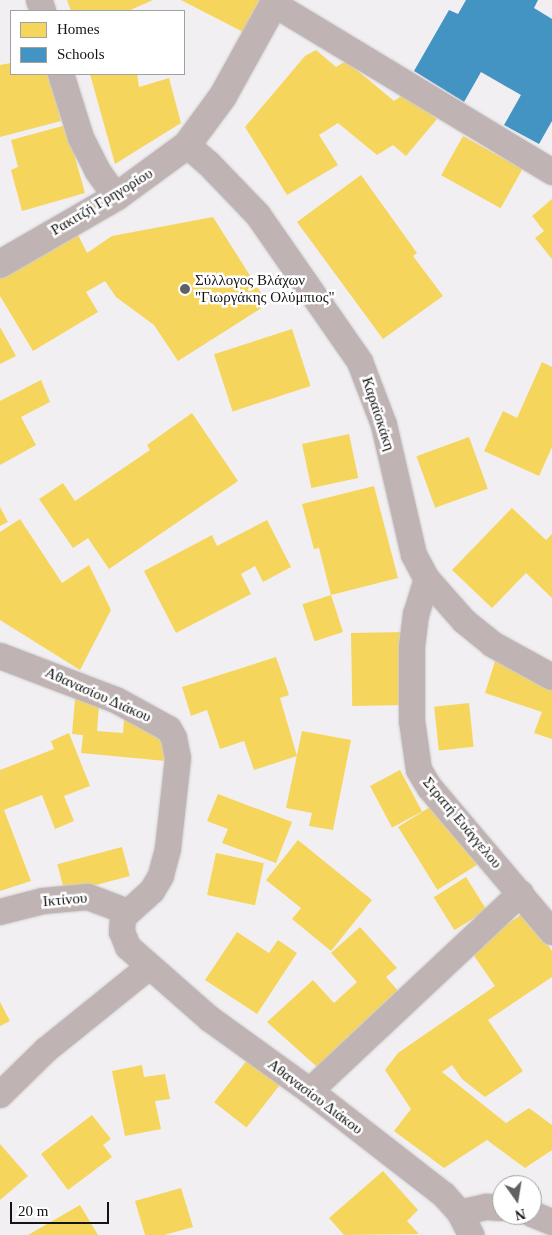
<!DOCTYPE html>
<meta charset="utf-8">
<style>
body{margin:0}
#map{position:relative;width:552px;height:1235px;overflow:hidden;background:#f1eff2;font-family:"Times New Roman",serif}
div>[style]{position:absolute}
.homes>*{inset:0;background:#f6d55c;transform-origin:0 0}
.schools>*{inset:0;background:#4393c3}
.roads{filter:drop-shadow(0 0 1px #cecdce) drop-shadow(0 0 1px #cecdce)}
.minor>*{height:26px;margin:-13px;padding:0 13px;transform-origin:13px;border-radius:13px;background:#bfb3b3}
.tertiary>*{height:28px;margin:-14px;padding:0 14px;transform-origin:14px;border-radius:14px;background:#bfb3b3}
.dots>*{width:14px;height:14px;translate:-50% -50%;box-sizing:border-box;border:2px solid #fff;border-radius:50%}
span{translate:-50% -50%;white-space:nowrap;text-align:center;line-height:1.15;-webkit-text-stroke:5px #fff;paint-order:stroke}
.street-label{font-size:15px;color:#141315}
.poi-label{font-size:15px;color:#141315}
.left{translate:0 -50%;text-align:left}
.legend{position:absolute;left:10px;top:10px;width:175px;height:65px;box-sizing:border-box;background:#fff;border:1px solid #a1a1a1;margin:0;padding:6px 9px;list-style:none;font-size:15px;color:#141315}
.legend li{display:flex;align-items:center;gap:10px;height:25px}
.legend b{width:25px;border:1px solid #a1a1a1}
.north{position:absolute;left:492px;top:1175px;width:50px;height:50px;box-sizing:border-box;background:#fff;border:1px solid #a1a1a1;border-radius:50%;rotate:167deg;font-size:14px;font-weight:700;line-height:20px;text-align:center;color:#141315}
.north::after{content:'';display:block;margin:auto;width:18px;height:22px;background:#616062;clip-path:polygon(50% 0,100% 100%,50% 72%,0 100%)}
.scale{position:absolute;left:10px;top:1202px;width:99px;height:22px;box-sizing:border-box;border:2px solid #141315;border-top:0;padding-left:6px;font-size:15px;line-height:18px;white-space:nowrap;color:#141315;-webkit-text-stroke:4px #fff;paint-order:stroke}
</style>
<div id="map">
<div class="homes">
<i style="clip-path:polygon(67px 0,153px 0,128px 11px,71px 11px)"></i>
<i style="clip-path:polygon(181px 0,263px 0,245px 33px)"></i>
<i style="clip-path:polygon(316px 50px,336px 67px,346px 61px,394px 101px,406px 93px,437px 119px,406px 156px,393px 145px,377px 155px,338px 123px,319px 135px,338px 165px,287px 195px,245px 127px,305px 56px)"></i>
<i style="clip-path:polygon(11px 63px,11px 74px,49px 74px,61px 121px,0 137px,0 65px)"></i>
<i style="clip-path:polygon(90px 74px,137px 74px,139px 87px,169px 78px,181px 123px,115px 164px)"></i>
<i style="clip-path:polygon(66px 125px,85px 193px,22px 211px,11px 170px,18px 167px,11px 140px)"></i>
<i style="left:463px;top:136px;width:68px;height:45px;rotate:29deg"></i>
<i style="clip-path:polygon(361px 175px,417px 253px,413px 256px,443px 296px,383px 339px,297px 222px)"></i>
<i style="clip-path:polygon(552px 199px,552px 259px,535px 238px,544px 231px,532px 216px)"></i>
<i style="clip-path:polygon(213px 217px,268px 304px,178px 361px,154px 325px,116px 297px,105px 281px,86px 292px,98px 312px,33px 351px,0 296px,0 264px,71px 221px,87px 253px,112px 236px)"></i>
<i style="clip-path:polygon(0 327px,16px 356px,0 364px)"></i>
<i style="left:292px;top:329px;width:60px;height:82px;rotate:72deg"></i>
<i style="clip-path:polygon(542px 362px,552px 367px,552px 447px,539px 476px,484px 451px,503px 411px,517px 418px)"></i>
<i style="clip-path:polygon(41px 380px,50px 402px,21px 417px,36px 445px,0 465px,0 401px)"></i>
<i style="clip-path:polygon(192px 413px,238px 481px,109px 569px,88px 538px,73px 548px,39px 499px,63px 483px,75px 501px,150px 450px,147px 445px)"></i>
<i style="left:349px;top:434px;width:45px;height:48px;rotate:78deg"></i>
<i style="left:469px;top:437px;width:55px;height:56px;rotate:70deg"></i>
<i style="clip-path:polygon(374px 486px,398px 578px,331px 595px,319px 548px,314px 549px,302px 504px)"></i>
<i style="clip-path:polygon(0 507px,8px 522px,0 526px)"></i>
<i style="clip-path:polygon(512px 508px,546px 540px,552px 534px,552px 598px,526px 573px,492px 608px,452px 570px)"></i>
<i style="clip-path:polygon(20px 519px,62px 583px,89px 565px,111px 610px,80px 670px,0 620px,0 532px)"></i>
<i style="clip-path:polygon(267px 520px,291px 567px,263px 582px,255px 566px,241px 574px,251px 594px,176px 633px,144px 571px,212px 535px,217px 546px)"></i>
<i style="left:331px;top:595px;width:39px;height:30px;rotate:72deg"></i>
<i style="left:405px;top:632px;width:73px;height:54px;rotate:89deg"></i>
<i style="clip-path:polygon(276px 657px,289px 695px,280px 698px,297px 756px,254px 770px,244px 741px,220px 749px,207px 710px,191px 716px,182px 687px)"></i>
<i style="clip-path:polygon(496px 658px,552px 681px,552px 739px,534px 733px,542px 712px,485px 693px)"></i>
<i style="clip-path:polygon(76px 688px,100px 693px,97px 731px,123px 733px,124px 719px,164px 725px,166px 761px,81px 753px,83px 735px,72px 734px)"></i>
<i style="left:469px;top:703px;width:44px;height:35px;rotate:84deg"></i>
<i style="clip-path:polygon(302px 731px,351px 740px,333px 830px,309px 826px,312px 813px,286px 808px)"></i>
<i style="clip-path:polygon(69px 733px,90px 786px,64px 796px,74px 821px,55px 829px,42px 795px,4px 810px,31px 881px,0 891px,0 770px,54px 749px,51px 741px)"></i>
<i style="left:400px;top:770px;width:47px;height:34px;rotate:62deg"></i>
<i style="clip-path:polygon(218px 794px,292px 822px,276px 863px,222px 843px,228px 829px,207px 821px)"></i>
<i style="left:438px;top:802px;width:74px;height:47px;rotate:58deg"></i>
<i style="clip-path:polygon(298px 840px,372px 900px,331px 951px,292px 919px,301px 908px,266px 880px)"></i>
<i style="left:122px;top:847px;width:30px;height:67px;rotate:75deg"></i>
<i style="left:216px;top:853px;width:49px;height:43px;rotate:12deg"></i>
<i style="left:466px;top:877px;width:39px;height:38px;rotate:58deg"></i>
<i style="clip-path:polygon(525px 912px,552px 951px,552px 977px,488px 1020px,523px 1071px,485px 1097px,462px 1079px,452px 1065px,442px 1072px,506px 1123px,529px 1108px,552px 1125px,552px 1150px,525px 1168px,487px 1140px,444px 1168px,394px 1131px,411px 1109px,385px 1070px,398px 1053px,495px 986px,470px 950px)"></i>
<i style="clip-path:polygon(360px 927px,397px 968px,386px 977px,406px 1000px,326px 1075px,267px 1022px,313px 980px,334px 1003px,357px 982px,331px 953px)"></i>
<i style="clip-path:polygon(237px 932px,269px 953px,278px 940px,297px 953px,257px 1014px,205px 980px)"></i>
<i style="clip-path:polygon(0 1002px,10px 1021px,0 1026px)"></i>
<i style="left:248px;top:1059px;width:41px;height:55px;rotate:38deg"></i>
<i style="clip-path:polygon(142px 1065px,144px 1077px,165px 1074px,170px 1099px,155px 1101px,161px 1129px,125px 1136px,112px 1071px)"></i>
<i style="clip-path:polygon(92px 1115px,111px 1139px,103px 1145px,112px 1157px,68px 1190px,41px 1154px)"></i>
<i style="clip-path:polygon(0 1144px,28px 1176px,0 1200px)"></i>
<i style="clip-path:polygon(383px 1171px,418px 1210px,407px 1221px,419px 1234px,344px 1235px,329px 1218px)"></i>
<i style="clip-path:polygon(181px 1188px,193px 1227px,164px 1235px,145px 1235px,135px 1201px)"></i>
<i style="clip-path:polygon(80px 1205px,98px 1235px,28px 1235px)"></i>
</div>
<div class="schools">
<i style="clip-path:polygon(466px 0,538px 0,534px 8px,552px 19px,552px 121px,539px 144px,504px 125px,521px 95px,481px 72px,464px 102px,414px 71px,449px 10px,458px 14px)"></i>
</div>
<div class="roads">
<div class="minor">
<i style="left:39px;top:0;width:12px;rotate:70deg"></i>
<i style="left:274px;top:4px;width:325px;rotate:31.1deg"></i>
<i style="left:61px;top:74px;width:67px;rotate:72.6deg"></i>
<i style="left:81px;top:138px;width:36px;rotate:63deg"></i>
<i style="left:97px;top:170px;width:33px;rotate:55deg"></i>
<i style="left:187px;top:145px;width:28px;rotate:41deg"></i>
<i style="left:208px;top:163px;width:72px;rotate:46.1deg"></i>
<i style="left:258px;top:215px;width:179px;rotate:55.2deg"></i>
<i style="left:360px;top:362px;width:67px;rotate:69.1deg"></i>
<i style="left:384px;top:425px;width:133px;rotate:77deg"></i>
<i style="left:414px;top:555px;width:27px;rotate:62deg"></i>
<i style="left:427px;top:579px;width:56px;rotate:48.6deg"></i>
<i style="left:464px;top:621px;width:36px;rotate:39deg"></i>
<i style="left:492px;top:644px;width:68px;rotate:28.8deg"></i>
<i style="left:427px;top:579px;width:37px;rotate:107deg"></i>
<i style="left:416px;top:614px;width:33px;rotate:97deg"></i>
<i style="left:412px;top:647px;width:74px;rotate:90deg"></i>
<i style="left:412px;top:721px;width:49px;rotate:81.9deg"></i>
<i style="left:419px;top:770px;width:21px;rotate:59deg"></i>
<i style="left:430px;top:788px;width:189px;rotate:49.7deg"></i>
<i style="left:0;top:656px;width:124px;rotate:20.8deg"></i>
<i style="left:116px;top:700px;width:60px;rotate:28.7deg"></i>
<i style="left:169px;top:729px;width:10px;rotate:61deg"></i>
<i style="left:174px;top:738px;width:20px;rotate:79deg"></i>
<i style="left:178px;top:758px;width:92px;rotate:96.3deg"></i>
<i style="left:168px;top:849px;width:28px;rotate:105deg"></i>
<i style="left:161px;top:876px;width:17px;rotate:121deg"></i>
<i style="left:152px;top:891px;width:39px;rotate:138deg"></i>
<i style="left:123px;top:917px;width:15px;rotate:94deg"></i>
<i style="left:122px;top:932px;width:16px;rotate:68deg"></i>
<i style="left:128px;top:947px;width:109px;rotate:41.3deg"></i>
<i style="left:210px;top:1019px;width:123px;rotate:35.8deg"></i>
<i style="left:310px;top:1091px;width:170px;rotate:37.8deg"></i>
<i style="left:444px;top:1195px;width:24px;rotate:48deg"></i>
<i style="left:460px;top:1213px;width:25px;rotate:63deg"></i>
<i style="left:0;top:912px;width:44px;rotate:-14.3deg"></i>
<i style="left:43px;top:901px;width:45px;rotate:-5.1deg"></i>
<i style="left:88px;top:897px;width:43px;rotate:20.6deg"></i>
<i style="left:310px;top:1091px;width:289px;rotate:-43.2deg"></i>
<i style="left:0;top:1095px;width:64px;rotate:-44.4deg"></i>
<i style="left:46px;top:1050px;width:132px;rotate:-38.9deg"></i>
<i style="left:460px;top:1213px;width:28px;rotate:-13deg"></i>
<i style="left:487px;top:1207px;width:15px;rotate:4deg"></i>
<i style="left:532px;top:1214px;width:22px;rotate:22deg"></i>
</div>
<div class="tertiary">
<i style="left:0;top:264px;width:134px;rotate:-30deg"></i>
<i style="left:116px;top:197px;width:88px;rotate:-36.2deg"></i>
<i style="left:187px;top:145px;width:61px;rotate:-53.7deg"></i>
<i style="left:223px;top:96px;width:110px;rotate:-61.1deg"></i>
</div>
</div>
<div class="dots">
<i style="left:185px;top:289px;background:#616062"></i>
</div>
<div class="street-label">
<span style="left:102px;top:202px;rotate:-31deg">Ρακιτζή Γρηγορίου</span>
<span style="left:378px;top:414px;rotate:72deg">Καραϊσκάκη</span>
<span style="left:98px;top:695px;rotate:24deg">Αθανασίου Διάκου</span>
<span style="left:462px;top:823px;rotate:50deg">Στρατή Ευάγγελου</span>
<span style="left:65px;top:900px;rotate:-5deg">Ικτίνου</span>
<span style="left:315px;top:1097px;rotate:37deg">Αθανασίου Διάκου</span>
</div>
<div class="poi-label">
<span class="left" style="left:195px;top:289px">Σύλλογος Βλάχων<br>"Γιωργάκης Ολύμπιος"</span>
</div>
<ul class="legend">
<li><b style="height:14px;background:#f6d55c"></b>Homes</li>
<li><b style="height:14px;background:#4393c3"></b>Schools</li>
</ul>
<div class="north">N</div>
<div class="scale">20 m</div>
</div>
